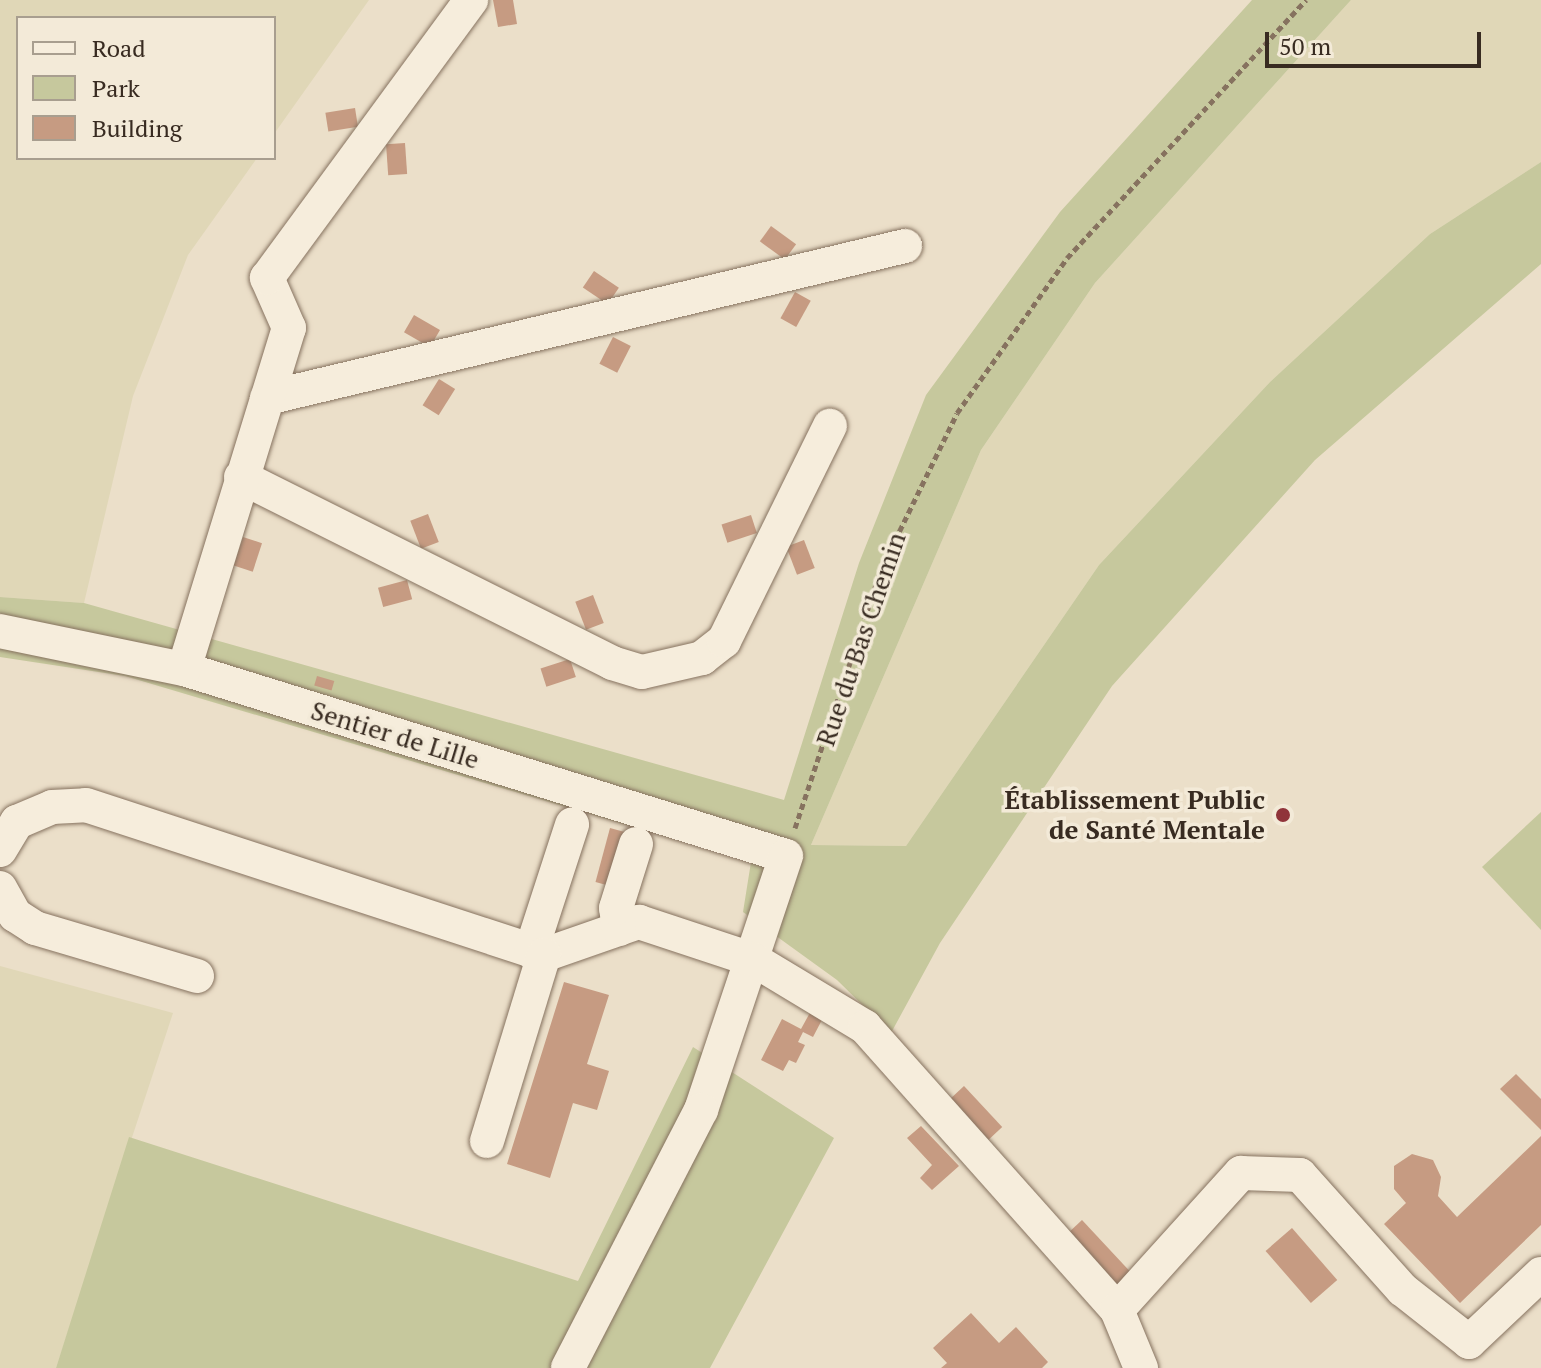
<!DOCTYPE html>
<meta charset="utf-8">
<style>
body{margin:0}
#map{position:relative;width:1541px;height:1368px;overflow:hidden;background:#ebdfc9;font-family:"PT Serif",serif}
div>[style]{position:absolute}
.farmland>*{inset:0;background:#e0d7b7}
.green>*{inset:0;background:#c6c89d}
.building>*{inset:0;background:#c69b82;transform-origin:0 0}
.path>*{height:5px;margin-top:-2.5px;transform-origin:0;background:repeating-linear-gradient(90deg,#86725f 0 6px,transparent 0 10px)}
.roads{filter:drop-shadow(0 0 2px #86725f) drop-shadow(0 0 2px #86725f)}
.minor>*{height:34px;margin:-17px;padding:0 17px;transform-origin:17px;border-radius:17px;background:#f6eddc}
.dots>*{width:22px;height:22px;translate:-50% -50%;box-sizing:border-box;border:4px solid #f3ead8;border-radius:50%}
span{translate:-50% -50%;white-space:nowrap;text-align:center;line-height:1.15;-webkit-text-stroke:7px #f3ead8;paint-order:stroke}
.street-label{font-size:26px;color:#382b21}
.poi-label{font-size:26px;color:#382b21;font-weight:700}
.right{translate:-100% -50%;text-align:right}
.legend{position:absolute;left:16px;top:16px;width:260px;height:144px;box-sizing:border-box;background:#f3ead8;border:2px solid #a89e8f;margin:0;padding:10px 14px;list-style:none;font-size:24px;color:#382b21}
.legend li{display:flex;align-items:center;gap:16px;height:40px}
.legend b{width:40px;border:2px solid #a89e8f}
.scale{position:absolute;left:1265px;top:32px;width:216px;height:36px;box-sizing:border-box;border:4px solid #382b21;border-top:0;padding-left:10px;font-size:24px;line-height:28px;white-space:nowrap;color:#382b21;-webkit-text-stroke:6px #f3ead8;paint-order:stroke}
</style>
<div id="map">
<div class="farmland">
<i style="clip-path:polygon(0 0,369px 0,274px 134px,274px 18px,18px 18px,18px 158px,257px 158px,188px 255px,133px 396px,84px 603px,0 597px)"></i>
<i style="clip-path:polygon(1351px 0,1541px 0,1541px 162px,1430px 234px,1270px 382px,1099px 565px,906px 846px,811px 845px,981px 450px,1095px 283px)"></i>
<i style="clip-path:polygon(0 966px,173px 1013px,56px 1368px,0 1368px)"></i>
</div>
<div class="green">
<i style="clip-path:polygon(1252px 0,1351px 0,1095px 283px,981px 450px,811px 845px,906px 846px,1099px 565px,1270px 382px,1430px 234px,1541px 162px,1541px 264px,1315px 460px,1112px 686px,940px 943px,891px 1033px,837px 980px,743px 912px,751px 862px,125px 676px,0 657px,0 597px,84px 603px,784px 800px,859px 563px,926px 395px,1060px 212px)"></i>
<i style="clip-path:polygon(1541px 812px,1541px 930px,1482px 867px)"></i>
<i style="clip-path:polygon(693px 1047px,834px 1138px,710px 1368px,56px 1368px,129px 1137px,578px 1281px)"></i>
</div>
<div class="building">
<i style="clip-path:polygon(493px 0,513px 0,517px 24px,498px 27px)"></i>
<i style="left:355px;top:108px;width:19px;height:30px;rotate:81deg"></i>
<i style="left:405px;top:143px;width:31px;height:19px;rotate:86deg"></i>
<i style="left:771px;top:226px;width:31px;height:19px;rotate:36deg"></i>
<i style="left:594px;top:271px;width:30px;height:20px;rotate:34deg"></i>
<i style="left:795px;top:292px;width:18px;height:30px;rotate:29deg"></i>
<i style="left:414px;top:315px;width:30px;height:20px;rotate:30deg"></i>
<i style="left:613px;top:337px;width:20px;height:30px;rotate:27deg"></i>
<i style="left:439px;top:379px;width:19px;height:31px;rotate:32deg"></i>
<i style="left:428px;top:514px;width:30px;height:19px;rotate:69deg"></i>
<i style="left:751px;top:515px;width:19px;height:31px;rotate:72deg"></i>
<i style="left:243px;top:537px;width:20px;height:30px;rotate:18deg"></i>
<i style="left:804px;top:540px;width:30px;height:19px;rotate:69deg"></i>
<i style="left:407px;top:580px;width:20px;height:30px;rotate:75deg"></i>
<i style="left:593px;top:595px;width:30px;height:19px;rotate:69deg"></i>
<i style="left:570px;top:659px;width:19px;height:31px;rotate:72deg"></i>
<i style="left:317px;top:676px;width:18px;height:10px;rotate:16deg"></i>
<i style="left:610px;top:828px;width:16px;height:56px;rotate:15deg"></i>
<i style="clip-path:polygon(564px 982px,609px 995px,587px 1064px,609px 1071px,597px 1110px,573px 1103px,550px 1178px,507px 1164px)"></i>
<i style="clip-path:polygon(812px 1009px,824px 1016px,813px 1037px,803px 1032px,798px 1042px,805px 1045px,796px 1063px,789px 1060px,783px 1071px,761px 1060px,782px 1019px,801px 1029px)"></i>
<i style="clip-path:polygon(1516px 1074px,1541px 1099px,1541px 1130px,1500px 1089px)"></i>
<i style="left:964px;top:1086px;width:56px;height:19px;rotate:47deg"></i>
<i style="clip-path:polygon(921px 1126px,959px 1166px,932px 1190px,920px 1178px,932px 1165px,907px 1138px)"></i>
<i style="clip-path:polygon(1541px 1136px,1541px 1225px,1460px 1303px,1384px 1224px,1406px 1203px,1394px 1189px,1394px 1166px,1412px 1154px,1433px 1160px,1441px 1177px,1438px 1196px,1457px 1217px)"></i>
<i style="left:1082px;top:1220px;width:73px;height:23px;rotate:47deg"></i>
<i style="left:1292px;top:1228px;width:69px;height:35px;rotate:49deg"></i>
<i style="clip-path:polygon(971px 1313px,999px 1343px,1016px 1327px,1048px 1362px,1042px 1368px,941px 1368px,947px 1363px,933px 1348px)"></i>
</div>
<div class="path">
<i style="left:795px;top:828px;width:275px;rotate:-71.6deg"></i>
<i style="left:882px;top:567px;width:171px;rotate:-64deg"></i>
<i style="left:957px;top:413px;width:190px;rotate:-54.6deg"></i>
<i style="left:1067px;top:258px;width:352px;rotate:-47.2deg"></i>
</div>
<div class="roads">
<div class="minor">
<i style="left:267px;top:398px;width:656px;rotate:-13.4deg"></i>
<i style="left:241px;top:477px;width:415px;rotate:26.6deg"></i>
<i style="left:612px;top:663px;width:31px;rotate:17deg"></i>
<i style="left:642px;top:672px;width:62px;rotate:-13.1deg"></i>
<i style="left:702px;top:658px;width:28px;rotate:-38deg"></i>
<i style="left:724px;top:641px;width:240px;rotate:-63.8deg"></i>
<i style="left:0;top:631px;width:188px;rotate:11.7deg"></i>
<i style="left:184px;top:669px;width:630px;rotate:17.26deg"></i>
<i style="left:786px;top:856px;width:268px;rotate:108.5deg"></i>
<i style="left:701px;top:1110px;width:290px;rotate:117.3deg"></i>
<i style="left:184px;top:669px;width:357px;rotate:-72.9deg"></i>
<i style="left:289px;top:328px;width:55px;rotate:-113.7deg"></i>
<i style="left:267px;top:278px;width:345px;rotate:-53.7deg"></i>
<i style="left:0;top:850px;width:33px;rotate:-59deg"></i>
<i style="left:17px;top:822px;width:38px;rotate:-23deg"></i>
<i style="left:52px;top:807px;width:34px;rotate:-3deg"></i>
<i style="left:86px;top:805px;width:482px;rotate:18.1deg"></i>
<i style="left:544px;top:955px;width:101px;rotate:-19.2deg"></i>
<i style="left:639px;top:922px;width:121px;rotate:18.3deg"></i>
<i style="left:754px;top:960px;width:130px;rotate:31.1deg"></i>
<i style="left:865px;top:1027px;width:379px;rotate:48.3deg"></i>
<i style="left:1117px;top:1310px;width:63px;rotate:67.5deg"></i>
<i style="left:0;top:888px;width:31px;rotate:61deg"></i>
<i style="left:15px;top:915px;width:24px;rotate:33deg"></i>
<i style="left:35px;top:928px;width:169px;rotate:16.5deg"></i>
<i style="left:619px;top:929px;width:21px;rotate:-98deg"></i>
<i style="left:616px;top:908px;width:67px;rotate:-72.6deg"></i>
<i style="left:531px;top:951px;width:133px;rotate:-72deg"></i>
<i style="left:487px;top:1141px;width:195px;rotate:-73deg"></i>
<i style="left:1117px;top:1310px;width:185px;rotate:-47.9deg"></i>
<i style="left:1241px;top:1173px;width:59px;rotate:1.9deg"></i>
<i style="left:1300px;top:1175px;width:154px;rotate:48.2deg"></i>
<i style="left:1403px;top:1290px;width:84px;rotate:38.2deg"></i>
<i style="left:1469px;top:1342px;width:99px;rotate:-43.4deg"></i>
</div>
</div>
<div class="dots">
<i style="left:1283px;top:815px;background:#90343a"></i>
</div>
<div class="street-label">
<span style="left:861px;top:639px;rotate:-71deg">Rue du Bas Chemin</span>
<span style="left:395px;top:735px;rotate:17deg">Sentier de Lille</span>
</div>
<div class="poi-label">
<span class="right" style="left:1265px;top:815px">Établissement Public<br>de Santé Mentale</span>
</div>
<ul class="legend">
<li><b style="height:10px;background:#f6eddc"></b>Road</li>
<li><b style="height:22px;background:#c6c89d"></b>Park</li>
<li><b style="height:22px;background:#c69b82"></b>Building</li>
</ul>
<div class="scale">50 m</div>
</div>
